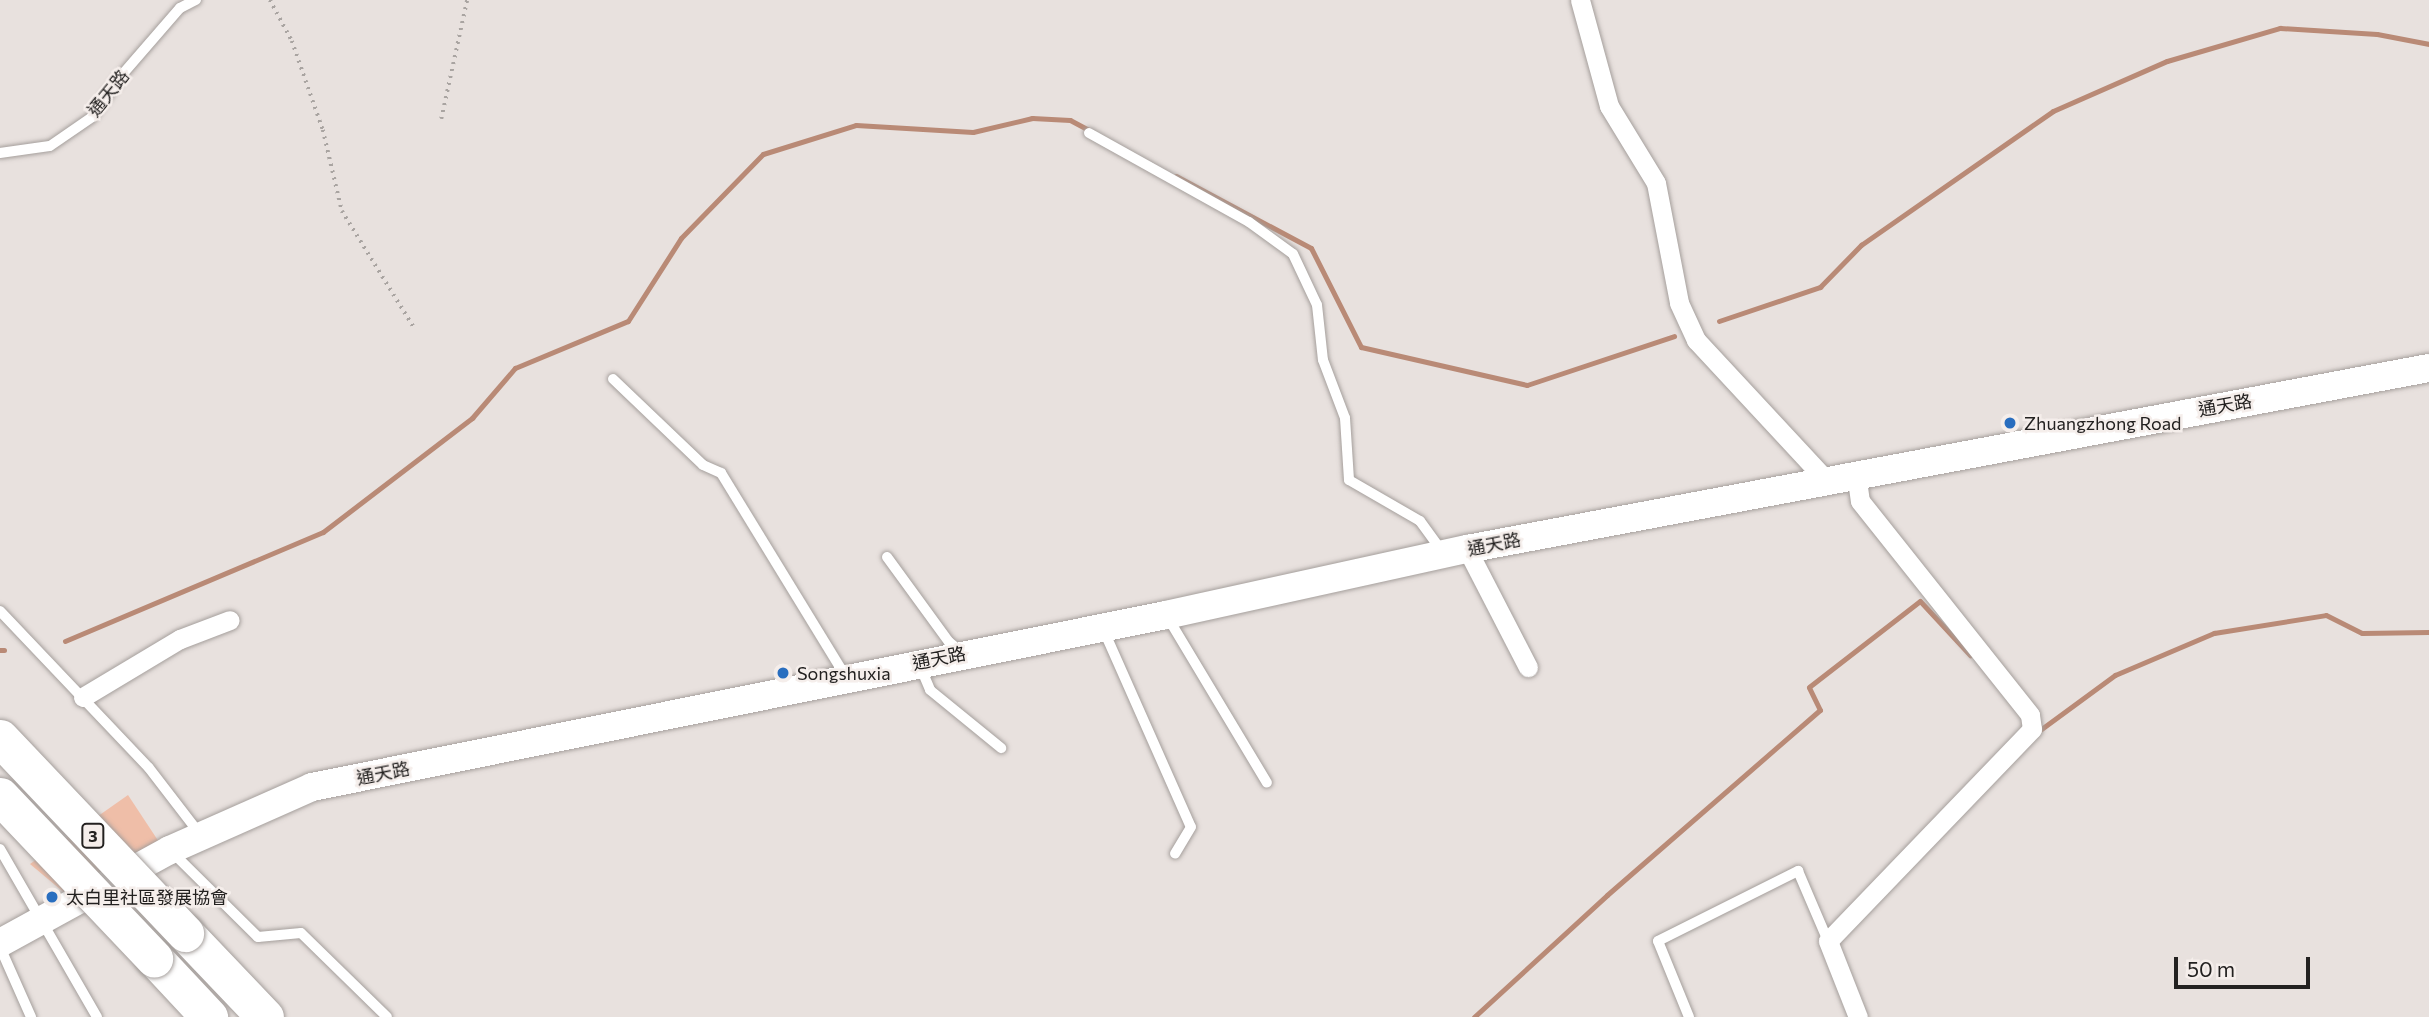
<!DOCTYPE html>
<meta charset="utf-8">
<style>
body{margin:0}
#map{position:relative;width:2429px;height:1017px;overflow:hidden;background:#e8e1de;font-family:Commissioner,"Noto Sans TC",sans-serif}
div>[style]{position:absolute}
.green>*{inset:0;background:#efbea8}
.stream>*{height:5px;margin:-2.5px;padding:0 2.5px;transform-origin:2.5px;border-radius:2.5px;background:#b98a76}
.path>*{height:3.5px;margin-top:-1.75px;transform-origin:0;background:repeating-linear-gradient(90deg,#a9a4a1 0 2px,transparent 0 7px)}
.roads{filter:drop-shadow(0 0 2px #a59f9c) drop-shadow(0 0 2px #a59f9c)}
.lane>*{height:10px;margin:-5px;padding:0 5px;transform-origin:5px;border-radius:5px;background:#fff}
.street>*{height:19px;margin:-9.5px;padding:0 9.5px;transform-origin:9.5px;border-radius:9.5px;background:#fff}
.secondary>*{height:28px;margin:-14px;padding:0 14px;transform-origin:14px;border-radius:14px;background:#fff}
.highway>*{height:37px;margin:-18.5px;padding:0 18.5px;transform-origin:18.5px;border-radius:18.5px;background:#fff}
.bridges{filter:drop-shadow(0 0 2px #a59f9c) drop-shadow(0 0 2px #a59f9c)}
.highway-bridge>*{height:37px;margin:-18.5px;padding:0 18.5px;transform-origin:18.5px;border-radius:18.5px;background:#fff}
.dots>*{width:19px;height:19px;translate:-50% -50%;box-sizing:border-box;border:4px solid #f5eeeb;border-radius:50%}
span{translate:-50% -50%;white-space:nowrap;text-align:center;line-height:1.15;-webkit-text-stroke:5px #f5eeeb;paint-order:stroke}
.shield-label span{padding:2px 5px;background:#f5eeeb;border:2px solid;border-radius:5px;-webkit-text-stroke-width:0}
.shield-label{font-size:16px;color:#232120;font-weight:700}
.street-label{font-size:18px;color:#232120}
.poi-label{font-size:18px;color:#232120}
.left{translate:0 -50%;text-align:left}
.scale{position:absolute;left:2174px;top:957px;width:136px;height:32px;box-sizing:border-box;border:4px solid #232120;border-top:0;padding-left:9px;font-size:21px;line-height:24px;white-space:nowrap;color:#232120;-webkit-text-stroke:5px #f5eeeb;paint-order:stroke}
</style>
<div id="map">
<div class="green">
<i style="clip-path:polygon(128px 795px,159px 842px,67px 895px,30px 864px)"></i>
</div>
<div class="stream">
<i style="left:1176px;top:176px;width:153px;rotate:28.1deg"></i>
<i style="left:1311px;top:248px;width:111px;rotate:63.2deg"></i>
<i style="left:1361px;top:347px;width:170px;rotate:12.9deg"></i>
<i style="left:1527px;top:385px;width:155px;rotate:-18.4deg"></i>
<i style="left:1719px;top:321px;width:107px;rotate:-18.6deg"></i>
<i style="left:1820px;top:287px;width:59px;rotate:-45.7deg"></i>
<i style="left:1861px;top:245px;width:234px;rotate:-34.9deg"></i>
<i style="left:2053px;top:111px;width:124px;rotate:-23.7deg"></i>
<i style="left:2167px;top:61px;width:118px;rotate:-16.3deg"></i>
<i style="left:2280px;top:28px;width:97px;rotate:3.5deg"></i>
<i style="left:2377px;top:34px;width:53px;rotate:10.9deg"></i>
<i style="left:65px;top:641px;width:280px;rotate:-22.9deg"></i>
<i style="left:323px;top:532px;width:188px;rotate:-37.4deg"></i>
<i style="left:472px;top:418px;width:66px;rotate:-49.3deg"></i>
<i style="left:515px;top:368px;width:122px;rotate:-22.6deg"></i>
<i style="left:628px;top:321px;width:98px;rotate:-57.4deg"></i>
<i style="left:681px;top:238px;width:117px;rotate:-45.7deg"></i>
<i style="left:763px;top:154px;width:97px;rotate:-17.3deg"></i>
<i style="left:856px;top:125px;width:117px;rotate:3.4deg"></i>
<i style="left:973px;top:132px;width:61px;rotate:-13.3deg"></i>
<i style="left:1032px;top:118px;width:38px;rotate:3deg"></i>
<i style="left:1070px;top:120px;width:26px;rotate:28deg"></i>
<i style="left:0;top:650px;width:4px"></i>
<i style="left:2040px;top:730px;width:93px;rotate:-36.3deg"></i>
<i style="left:2115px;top:675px;width:108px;rotate:-23deg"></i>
<i style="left:2214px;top:633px;width:113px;rotate:-9.1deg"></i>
<i style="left:2326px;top:615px;width:40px;rotate:26.6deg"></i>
<i style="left:2362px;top:633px;width:67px;rotate:-0.9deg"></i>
<i style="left:1474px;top:1017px;width:180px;rotate:-42.5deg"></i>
<i style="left:1607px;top:895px;width:282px;rotate:-41deg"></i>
<i style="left:1820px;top:710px;width:25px;rotate:-116deg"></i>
<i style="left:1809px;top:687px;width:140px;rotate:-37.8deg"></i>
<i style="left:1920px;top:601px;width:74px;rotate:47.2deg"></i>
</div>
<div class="path">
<i style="left:270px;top:0;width:47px;rotate:61.8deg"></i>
<i style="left:292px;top:41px;width:94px;rotate:70.8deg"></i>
<i style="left:323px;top:130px;width:83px;rotate:76.8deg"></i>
<i style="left:342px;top:211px;width:139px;rotate:58.3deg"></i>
<i style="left:441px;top:119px;width:122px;rotate:-77.7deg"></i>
</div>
<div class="roads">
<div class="lane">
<i style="left:1089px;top:133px;width:183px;rotate:29.1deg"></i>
<i style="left:1249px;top:222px;width:54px;rotate:36deg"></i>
<i style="left:1293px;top:254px;width:56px;rotate:64.8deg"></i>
<i style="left:1317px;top:305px;width:55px;rotate:83.8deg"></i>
<i style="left:1323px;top:360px;width:62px;rotate:69.2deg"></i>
<i style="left:1345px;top:418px;width:62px;rotate:86.3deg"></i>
<i style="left:1349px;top:480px;width:82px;rotate:30deg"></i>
<i style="left:1420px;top:521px;width:37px;rotate:54deg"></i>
<i style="left:0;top:153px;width:50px;rotate:-8deg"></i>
<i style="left:50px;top:146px;width:51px;rotate:-34.6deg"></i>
<i style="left:92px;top:117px;width:50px;rotate:-54.7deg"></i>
<i style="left:121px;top:76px;width:90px;rotate:-49.1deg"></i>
<i style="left:180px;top:8px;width:18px;rotate:-27deg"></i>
<i style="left:613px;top:379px;width:124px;rotate:43.7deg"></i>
<i style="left:703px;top:465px;width:20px;rotate:24deg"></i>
<i style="left:721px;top:473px;width:239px;rotate:58.5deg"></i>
<i style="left:887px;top:557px;width:105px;rotate:53.9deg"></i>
<i style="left:949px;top:642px;width:14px;rotate:39deg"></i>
<i style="left:0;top:611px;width:216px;rotate:46.5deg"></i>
<i style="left:149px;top:768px;width:82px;rotate:52.4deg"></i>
<i style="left:1168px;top:618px;width:192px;rotate:59deg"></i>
<i style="left:1104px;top:631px;width:214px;rotate:66.1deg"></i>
<i style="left:1191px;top:827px;width:31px;rotate:121deg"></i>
<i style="left:920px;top:666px;width:26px;rotate:67deg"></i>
<i style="left:930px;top:690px;width:92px;rotate:39.2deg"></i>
<i style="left:0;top:849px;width:194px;rotate:60deg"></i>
<i style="left:172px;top:852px;width:121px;rotate:44.7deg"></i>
<i style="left:258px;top:937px;width:43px;rotate:-5.3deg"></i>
<i style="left:301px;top:933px;width:120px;rotate:44.3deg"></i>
<i style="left:0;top:947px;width:77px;rotate:66.1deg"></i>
<i style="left:1689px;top:1017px;width:82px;rotate:-112.2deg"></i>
<i style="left:1658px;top:941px;width:157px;rotate:-26.6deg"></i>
<i style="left:1798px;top:871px;width:76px;rotate:66.8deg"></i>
</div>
<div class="street">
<i style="left:1580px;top:0;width:110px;rotate:74.7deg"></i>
<i style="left:1609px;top:106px;width:90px;rotate:58.6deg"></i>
<i style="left:1656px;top:183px;width:122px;rotate:79.1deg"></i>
<i style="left:1679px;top:303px;width:41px;rotate:65.3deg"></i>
<i style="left:1696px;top:340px;width:191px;rotate:47.1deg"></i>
<i style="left:1856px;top:473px;width:28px;rotate:82deg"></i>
<i style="left:1860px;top:501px;width:273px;rotate:51.5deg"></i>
<i style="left:2030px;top:715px;width:14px;rotate:82deg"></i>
<i style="left:2032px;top:729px;width:294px;rotate:133.9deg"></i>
<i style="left:1828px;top:941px;width:82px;rotate:68.5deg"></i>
<i style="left:1467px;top:549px;width:133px;rotate:62.7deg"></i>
<i style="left:83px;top:697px;width:113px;rotate:-30.9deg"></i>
<i style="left:180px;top:639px;width:53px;rotate:-20.8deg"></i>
</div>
<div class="secondary">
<i style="left:0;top:943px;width:194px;rotate:-28.7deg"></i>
<i style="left:170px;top:850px;width:155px;rotate:-23.9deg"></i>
<i style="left:312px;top:787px;width:871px;rotate:-11.39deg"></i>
<i style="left:1166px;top:615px;width:308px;rotate:-12.4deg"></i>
<i style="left:1467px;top:549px;width:979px;rotate:-10.66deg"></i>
</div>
<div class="highway">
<i style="left:185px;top:933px;width:116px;rotate:46.4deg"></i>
<i style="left:154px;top:958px;width:81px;rotate:47deg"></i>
</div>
</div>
<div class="bridges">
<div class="highway-bridge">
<i style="left:0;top:738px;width:269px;rotate:46.5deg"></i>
<i style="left:0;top:796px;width:224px;rotate:46.5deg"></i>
</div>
</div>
<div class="dots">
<i style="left:2010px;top:423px;background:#296ebf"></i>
<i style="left:783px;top:673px;background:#296ebf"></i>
<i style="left:52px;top:897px;background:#296ebf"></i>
</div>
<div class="shield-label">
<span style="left:93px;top:836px">3</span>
</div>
<div class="street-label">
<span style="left:108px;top:93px;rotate:-51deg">通天路</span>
<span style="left:2225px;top:405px;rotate:-10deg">通天路</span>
<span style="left:1494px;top:544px;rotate:-11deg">通天路</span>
<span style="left:939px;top:658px;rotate:-11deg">通天路</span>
<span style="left:383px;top:773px;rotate:-11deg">通天路</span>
</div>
<div class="poi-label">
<span class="left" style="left:2024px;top:423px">Zhuangzhong Road</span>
<span class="left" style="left:797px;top:673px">Songshuxia</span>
<span class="left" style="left:66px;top:897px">太白里社區發展協會</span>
</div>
<div class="scale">50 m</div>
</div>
